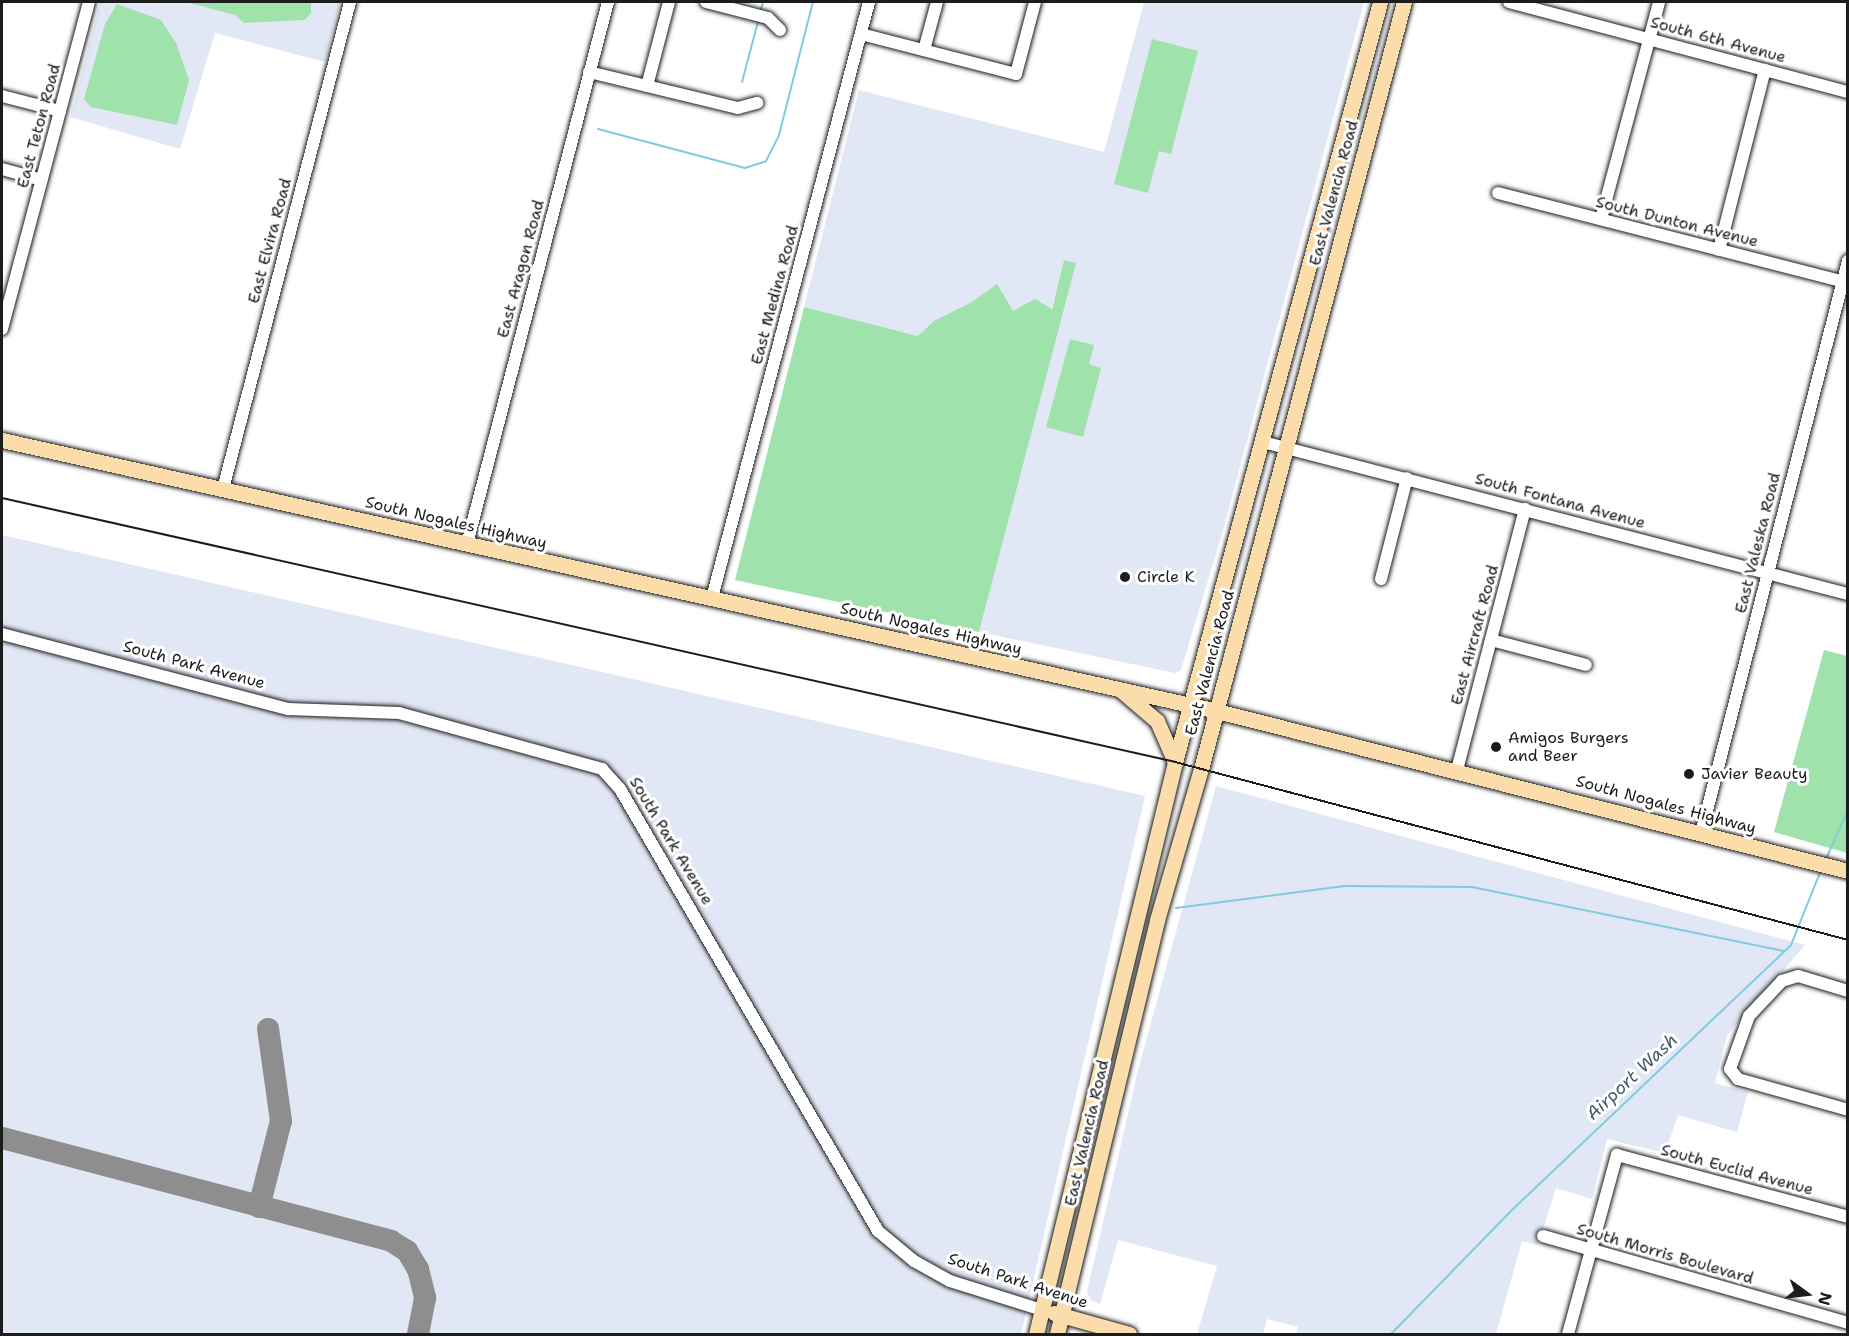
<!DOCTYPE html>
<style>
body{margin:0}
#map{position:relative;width:1849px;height:1336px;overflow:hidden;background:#fff;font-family:"Shantell Sans",sans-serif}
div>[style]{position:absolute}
.built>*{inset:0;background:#e2e7f5}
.green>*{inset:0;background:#a0e2ab}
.stream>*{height:2px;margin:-1px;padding:0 1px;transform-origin:1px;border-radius:1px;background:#80cbe0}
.taxiway>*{height:22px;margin:-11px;padding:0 11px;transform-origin:11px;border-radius:11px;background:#8e8e8e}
.roads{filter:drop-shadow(0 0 2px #1c1c1c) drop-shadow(0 0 2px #1c1c1c)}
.minor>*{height:12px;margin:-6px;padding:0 6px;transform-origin:6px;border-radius:6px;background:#fff}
.major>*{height:15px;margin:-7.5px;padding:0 7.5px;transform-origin:7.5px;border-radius:7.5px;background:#fbddab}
.rail>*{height:2px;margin:-1px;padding:0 1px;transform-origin:1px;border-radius:1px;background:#1c1c1c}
.dots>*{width:16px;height:16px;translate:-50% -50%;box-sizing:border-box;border:3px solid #fff;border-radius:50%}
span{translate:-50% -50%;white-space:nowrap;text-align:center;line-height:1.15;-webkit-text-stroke:6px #fff;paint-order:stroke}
.street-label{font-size:16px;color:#1c1c1c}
.poi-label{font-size:16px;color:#1c1c1c}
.left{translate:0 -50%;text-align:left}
.water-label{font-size:18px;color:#44626a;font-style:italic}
.frame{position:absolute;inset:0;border:3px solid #1c1c1c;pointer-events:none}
.north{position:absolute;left:1777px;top:1264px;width:60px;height:60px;-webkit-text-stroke:4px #fff;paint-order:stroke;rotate:105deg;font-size:16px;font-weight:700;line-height:24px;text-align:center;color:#1c1c1c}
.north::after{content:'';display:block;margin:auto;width:21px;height:27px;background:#1c1c1c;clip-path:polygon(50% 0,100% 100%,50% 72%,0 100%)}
</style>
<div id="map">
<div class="built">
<i style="clip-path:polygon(100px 2px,340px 2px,325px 62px,215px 33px,180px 149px,70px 117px)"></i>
<i style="clip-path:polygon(1144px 2px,1364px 2px,1222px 534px,1181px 670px,1175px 673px,979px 632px,1075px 263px,1064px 260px,1037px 366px,804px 307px,859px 90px,1104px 152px)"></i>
<i style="clip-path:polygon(2px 535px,1145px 796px,1021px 1334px,2px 1334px)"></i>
<i style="clip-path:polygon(1216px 786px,1805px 945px,1727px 1035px,1715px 1083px,1748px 1092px,1737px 1132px,1678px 1115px,1665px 1153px,1607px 1139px,1592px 1199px,1556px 1188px,1538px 1245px,1522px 1241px,1496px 1334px,1296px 1334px,1298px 1327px,1267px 1319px,1263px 1334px,1197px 1334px,1217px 1266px,1118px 1240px,1100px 1304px,1091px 1300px,1087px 1292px,1138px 1070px)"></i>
</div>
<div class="green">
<i style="clip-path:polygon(186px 2px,311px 2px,311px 13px,305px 20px,244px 23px,235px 15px)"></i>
<i style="clip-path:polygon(117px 4px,161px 20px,176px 43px,189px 80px,177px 125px,91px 107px,84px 99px,105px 24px)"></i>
<i style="clip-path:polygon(1152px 39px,1198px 51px,1171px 154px,1159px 151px,1148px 193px,1114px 184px)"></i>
<i style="clip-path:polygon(1064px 260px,1076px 263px,979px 632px,735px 580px,804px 307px,918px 336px,934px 321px,972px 302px,997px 284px,1013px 311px,1035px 299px,1052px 309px)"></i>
<i style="clip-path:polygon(1070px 339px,1094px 345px,1089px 364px,1101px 368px,1083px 437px,1046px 427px)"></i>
<i style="clip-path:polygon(1824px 650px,1847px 656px,1847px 853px,1774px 832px)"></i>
</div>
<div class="stream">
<i style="left:761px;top:9px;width:7px;rotate:-74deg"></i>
<i style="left:742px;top:82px;width:62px;rotate:-75.1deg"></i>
<i style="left:598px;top:129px;width:152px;rotate:14.9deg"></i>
<i style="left:745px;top:168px;width:22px;rotate:-18deg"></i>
<i style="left:766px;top:161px;width:29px;rotate:-63deg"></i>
<i style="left:779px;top:135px;width:137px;rotate:-75.7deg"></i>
<i style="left:1826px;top:859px;width:54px;rotate:-65.8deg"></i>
<i style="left:1176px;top:908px;width:170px;rotate:-7.4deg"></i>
<i style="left:1345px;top:886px;width:127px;rotate:0.5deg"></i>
<i style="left:1472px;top:887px;width:318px;rotate:11.6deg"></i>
<i style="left:1391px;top:1334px;width:176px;rotate:-45.7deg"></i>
<i style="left:1514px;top:1208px;width:382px;rotate:-43.5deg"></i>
<i style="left:1791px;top:945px;width:81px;rotate:-68.2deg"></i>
</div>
<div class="taxiway">
<i style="left:2px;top:1138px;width:402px;rotate:14.8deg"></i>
<i style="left:391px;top:1241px;width:19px;rotate:32deg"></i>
<i style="left:407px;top:1251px;width:21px;rotate:59deg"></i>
<i style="left:418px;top:1269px;width:30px;rotate:76deg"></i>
<i style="left:425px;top:1298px;width:37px;rotate:101deg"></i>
<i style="left:259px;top:1207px;width:89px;rotate:-75.7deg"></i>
<i style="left:281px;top:1121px;width:93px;rotate:-98deg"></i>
</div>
<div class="roads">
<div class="minor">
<i style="left:706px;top:2px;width:64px;rotate:14.5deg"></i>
<i style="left:768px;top:18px;width:17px;rotate:45deg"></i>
<i style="left:1509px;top:2px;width:351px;rotate:14.9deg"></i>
<i style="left:861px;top:34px;width:160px;rotate:14.5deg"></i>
<i style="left:1016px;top:74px;width:74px;rotate:-75.2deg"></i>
<i style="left:924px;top:50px;width:50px;rotate:-74.8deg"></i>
<i style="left:589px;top:72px;width:153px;rotate:13.6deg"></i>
<i style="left:738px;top:108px;width:20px;rotate:-15deg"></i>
<i style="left:647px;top:86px;width:87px;rotate:-75.3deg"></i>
<i style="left:2px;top:96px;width:60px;rotate:14.5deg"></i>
<i style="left:2px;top:169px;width:41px;rotate:15.4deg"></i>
<i style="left:1498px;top:193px;width:361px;rotate:14.4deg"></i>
<i style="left:1601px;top:219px;width:225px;rotate:-75deg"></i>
<i style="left:1719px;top:250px;width:186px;rotate:-75.7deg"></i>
<i style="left:2px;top:329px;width:338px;rotate:-75.1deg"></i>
<i style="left:1263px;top:442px;width:604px;rotate:14.57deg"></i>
<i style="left:223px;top:489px;width:503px;rotate:-75.38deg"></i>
<i style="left:467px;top:544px;width:560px;rotate:-75.42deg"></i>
<i style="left:1381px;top:579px;width:104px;rotate:-75.6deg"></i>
<i style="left:712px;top:598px;width:616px;rotate:-75.24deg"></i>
<i style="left:2px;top:634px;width:296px;rotate:14.7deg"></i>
<i style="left:288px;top:709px;width:111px;rotate:2.1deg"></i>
<i style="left:399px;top:713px;width:211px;rotate:15.4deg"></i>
<i style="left:602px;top:769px;width:27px;rotate:48deg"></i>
<i style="left:620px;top:789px;width:512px;rotate:59.73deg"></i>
<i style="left:878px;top:1231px;width:47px;rotate:39.8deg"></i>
<i style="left:914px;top:1261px;width:41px;rotate:29.1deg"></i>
<i style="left:950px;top:1281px;width:96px;rotate:17.5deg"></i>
<i style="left:1491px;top:640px;width:98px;rotate:14.7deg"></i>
<i style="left:1457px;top:770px;width:270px;rotate:-75.4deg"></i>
<i style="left:1701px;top:834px;width:592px;rotate:-75.61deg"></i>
<i style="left:1848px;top:991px;width:52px;rotate:-163.3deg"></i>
<i style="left:1798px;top:976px;width:17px;rotate:163deg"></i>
<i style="left:1782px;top:981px;width:48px;rotate:133.3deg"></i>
<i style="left:1749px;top:1016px;width:56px;rotate:109.7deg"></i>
<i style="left:1730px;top:1069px;width:13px;rotate:51deg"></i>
<i style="left:1738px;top:1079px;width:114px;rotate:15.7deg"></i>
<i style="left:1543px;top:1236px;width:317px;rotate:15.9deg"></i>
<i style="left:1568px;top:1334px;width:186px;rotate:-74.7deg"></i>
<i style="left:1617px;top:1155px;width:239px;rotate:15deg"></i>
</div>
<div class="major">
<i style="left:2px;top:440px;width:1245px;rotate:12.57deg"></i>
<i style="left:1217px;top:711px;width:651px;rotate:14.23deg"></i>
<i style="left:1123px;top:692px;width:45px;rotate:40.5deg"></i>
<i style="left:1157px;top:721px;width:45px;rotate:66.3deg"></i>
<i style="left:1054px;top:1313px;width:78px;rotate:15.6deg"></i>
<i style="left:1036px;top:1334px;width:589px;rotate:-76.34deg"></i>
<i style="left:1175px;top:762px;width:787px;rotate:-74.9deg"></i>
<i style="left:1057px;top:1334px;width:426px;rotate:-76.4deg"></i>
<i style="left:1157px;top:920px;width:157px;rotate:-73.8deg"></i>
<i style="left:1201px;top:769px;width:793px;rotate:-75.18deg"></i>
</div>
</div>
<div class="rail">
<i style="left:2px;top:498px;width:1202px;rotate:12.68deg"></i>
<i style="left:1175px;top:762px;width:696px;rotate:14.81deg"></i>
</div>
<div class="dots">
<i style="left:1125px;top:577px;background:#1c1c1c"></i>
<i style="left:1496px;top:747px;background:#1c1c1c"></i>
<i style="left:1689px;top:774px;background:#1c1c1c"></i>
</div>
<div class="street-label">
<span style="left:1718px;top:40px;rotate:15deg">South 6th Avenue</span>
<span style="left:39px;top:126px;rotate:-75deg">East Teton Road</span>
<span style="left:1334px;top:193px;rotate:-75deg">East Valencia Road</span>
<span style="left:1677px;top:222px;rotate:14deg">South Dunton Avenue</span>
<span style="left:270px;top:241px;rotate:-75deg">East Elvira Road</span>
<span style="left:521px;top:269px;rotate:-75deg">East Aragon Road</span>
<span style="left:775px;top:295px;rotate:-75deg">East Medina Road</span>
<span style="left:1560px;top:501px;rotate:15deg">South Fontana Avenue</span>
<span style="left:456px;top:523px;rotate:13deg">South Nogales Highway</span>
<span style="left:1758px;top:543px;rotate:-76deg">East Valeska Road</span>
<span style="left:931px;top:629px;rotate:13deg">South Nogales Highway</span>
<span style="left:1475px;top:635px;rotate:-75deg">East Aircraft Road</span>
<span style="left:1210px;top:663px;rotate:-75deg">East Valencia Road</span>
<span style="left:194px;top:665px;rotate:15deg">South Park Avenue</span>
<span style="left:1666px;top:805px;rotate:15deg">South Nogales Highway</span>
<span style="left:671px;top:841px;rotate:59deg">South Park Avenue</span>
<span style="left:1087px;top:1133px;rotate:-77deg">East Valencia Road</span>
<span style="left:1737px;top:1170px;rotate:15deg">South Euclid Avenue</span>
<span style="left:1665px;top:1254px;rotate:16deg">South Morris Boulevard</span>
<span style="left:1018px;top:1281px;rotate:18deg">South Park Avenue</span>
</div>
<div class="poi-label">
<span class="left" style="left:1137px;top:577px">Circle K</span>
<span class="left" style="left:1508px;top:747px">Amigos Burgers<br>and Beer</span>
<span class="left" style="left:1701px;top:774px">Javier Beauty</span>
</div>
<div class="water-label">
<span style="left:1632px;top:1077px;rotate:-43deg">Airport Wash</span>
</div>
<div class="frame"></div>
<div class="north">N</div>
</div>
